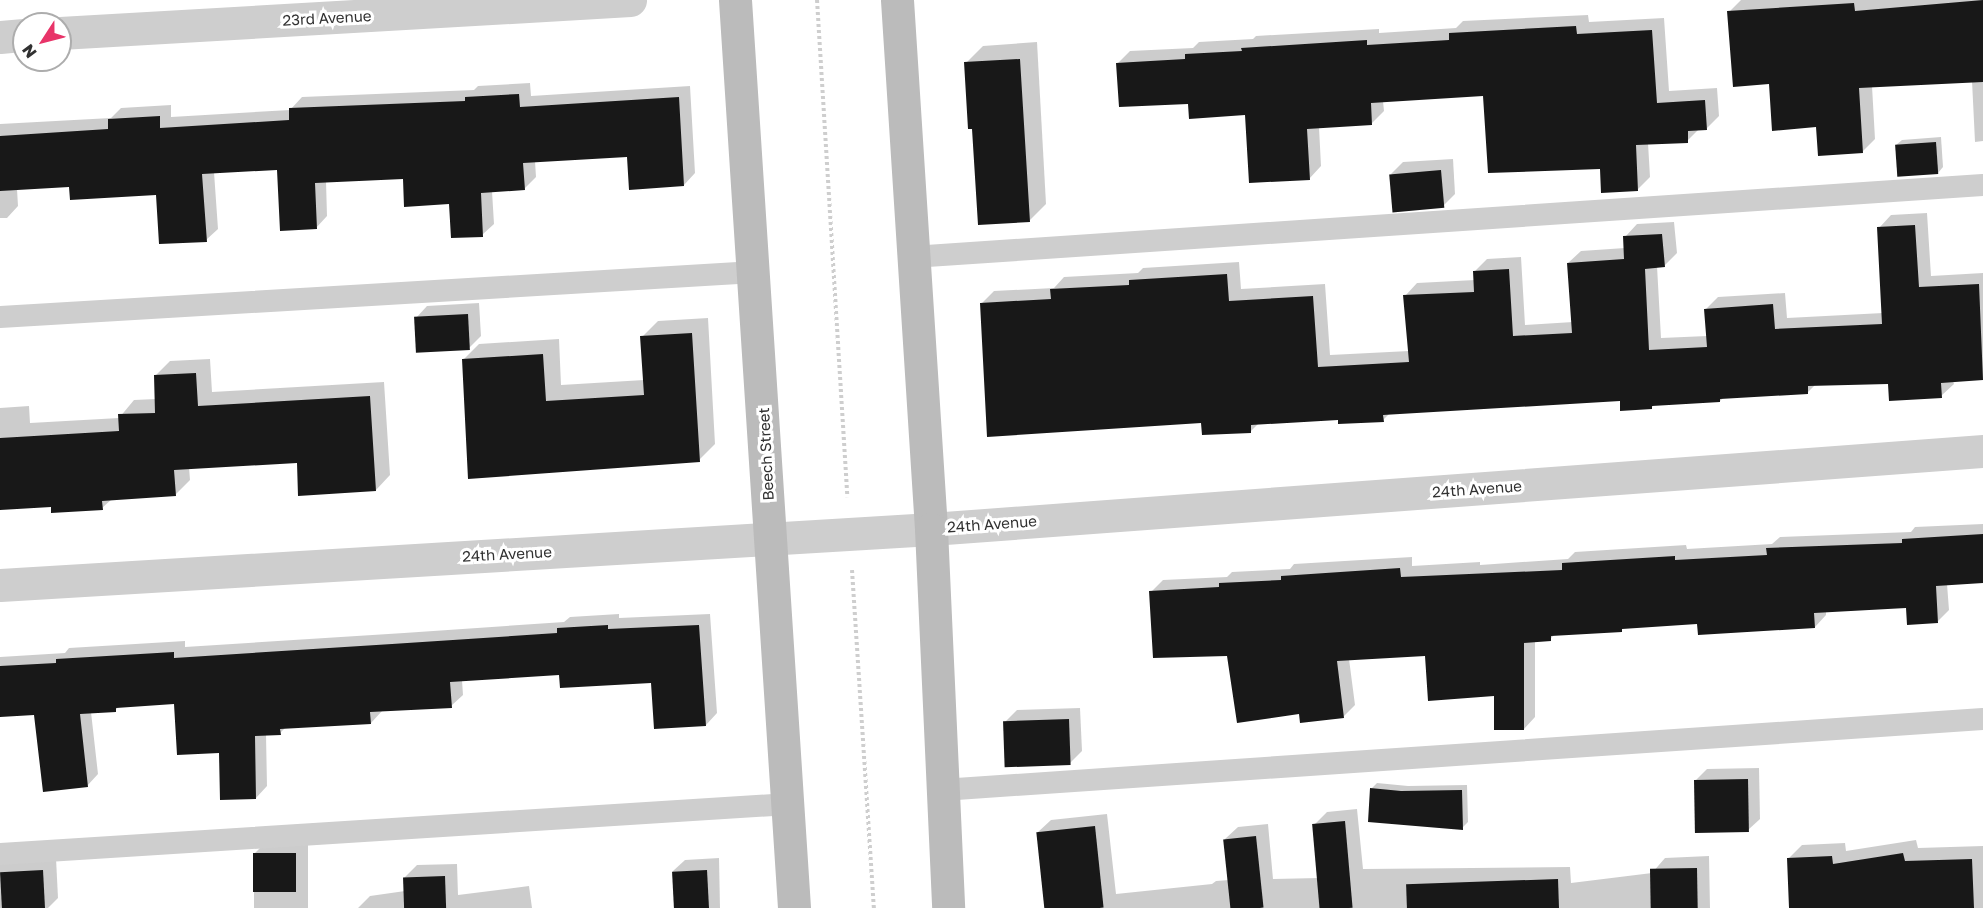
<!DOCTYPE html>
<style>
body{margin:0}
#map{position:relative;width:1983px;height:908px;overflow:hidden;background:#fff;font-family:"Golos Text",sans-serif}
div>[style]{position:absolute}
.shadow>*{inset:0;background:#0003}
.building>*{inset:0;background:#181818;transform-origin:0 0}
.path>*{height:4px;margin-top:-2px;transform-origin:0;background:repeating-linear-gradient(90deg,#cecece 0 3px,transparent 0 6px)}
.lane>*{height:22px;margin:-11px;padding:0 11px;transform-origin:11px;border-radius:11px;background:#cecece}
.street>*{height:33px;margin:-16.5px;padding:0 16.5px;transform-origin:16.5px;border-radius:16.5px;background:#cecece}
.secondary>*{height:33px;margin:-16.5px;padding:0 16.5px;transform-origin:16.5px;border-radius:16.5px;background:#bbb}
span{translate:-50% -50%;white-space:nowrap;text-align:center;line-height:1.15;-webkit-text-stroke:6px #fff;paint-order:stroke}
.street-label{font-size:15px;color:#313131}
.north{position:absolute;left:12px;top:12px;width:60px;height:60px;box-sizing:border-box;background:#fff;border:2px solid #adadad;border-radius:50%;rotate:234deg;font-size:16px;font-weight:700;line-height:24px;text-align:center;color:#313131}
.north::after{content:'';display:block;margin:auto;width:21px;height:27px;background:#e83469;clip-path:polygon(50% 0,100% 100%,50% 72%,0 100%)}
</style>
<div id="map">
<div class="shadow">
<i style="clip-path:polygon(1741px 0,1983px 0,1983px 141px,1975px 142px,1972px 81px,1872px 86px,1875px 139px,1862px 152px,1817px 126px,1771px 82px,1729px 12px)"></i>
<i style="clip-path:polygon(1588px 15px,1589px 22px,1664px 18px,1669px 91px,1717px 88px,1719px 116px,1706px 129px,1699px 129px,1687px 141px,1648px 143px,1650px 177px,1637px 190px,1484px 95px,1383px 101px,1384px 111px,1371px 124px,1319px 127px,1321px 166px,1309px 179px,1247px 113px,1189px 102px,1118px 63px,1130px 51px,1193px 48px,1199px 42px,1253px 39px,1256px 36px,1379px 29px,1379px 33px,1456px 28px,1463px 21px)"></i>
<i style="clip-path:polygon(1037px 42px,1046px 204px,1029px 221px,974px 127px,966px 63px,983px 46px)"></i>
<i style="clip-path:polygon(530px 83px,531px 96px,690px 86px,695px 173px,684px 185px,629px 155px,535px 161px,536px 177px,524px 189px,492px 191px,494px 224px,482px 235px,450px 203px,404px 177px,326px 181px,327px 216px,316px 228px,278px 168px,214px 172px,218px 229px,206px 240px,157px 193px,71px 185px,17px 189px,18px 206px,7px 218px,0 218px,0 124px,111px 118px,121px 108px,171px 105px,171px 117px,290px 110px,302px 97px,474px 90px,478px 86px)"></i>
<i style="clip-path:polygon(1941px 137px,1943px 167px,1938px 173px,1896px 145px,1902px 140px)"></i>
<i style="clip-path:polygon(1453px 159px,1455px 194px,1443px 206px,1391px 174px,1403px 162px)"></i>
<i style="clip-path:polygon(1927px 213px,1931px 276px,1983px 273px,1983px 379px,1953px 381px,1954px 384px,1941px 396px,1889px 382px,1815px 385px,1808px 392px,1724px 397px,1720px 401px,1655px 404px,1651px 408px,1621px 399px,1390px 413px,1383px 420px,1339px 418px,1259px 423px,1251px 431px,1203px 421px,981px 304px,994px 291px,1054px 288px,1064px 277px,1138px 273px,1143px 268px,1239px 262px,1241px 289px,1325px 284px,1330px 355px,1409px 351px,1405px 296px,1417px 283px,1475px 280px,1474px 272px,1487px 259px,1521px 257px,1525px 325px,1573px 322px,1568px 263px,1581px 251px,1625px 248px,1625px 237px,1637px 224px,1674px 222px,1677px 253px,1664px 266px,1657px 266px,1661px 338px,1707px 336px,1706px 309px,1718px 297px,1785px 293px,1787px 318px,1883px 313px,1879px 228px,1891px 215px)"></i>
<i style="clip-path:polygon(479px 303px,481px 336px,469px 348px,416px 318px,427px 306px)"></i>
<i style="clip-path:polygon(708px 318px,715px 444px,699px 460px,470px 477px,463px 360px,479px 344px,559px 339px,561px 385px,644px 380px,642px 337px,658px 321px)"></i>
<i style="clip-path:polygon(210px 359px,212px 392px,384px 382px,390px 475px,376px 490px,298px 461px,189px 467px,190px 480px,175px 495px,112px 499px,102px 508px,53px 506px,0 508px,0 408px,29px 406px,30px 423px,119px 418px,134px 400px,156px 399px,155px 376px,170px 361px)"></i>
<i style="clip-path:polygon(1983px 524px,1983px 582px,1947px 584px,1949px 610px,1938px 621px,1907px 606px,1826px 611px,1826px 615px,1815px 627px,1698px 622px,1555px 634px,1550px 639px,1535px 640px,1535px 717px,1524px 729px,1495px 695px,1427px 654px,1349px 659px,1355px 705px,1343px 717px,1300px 712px,1151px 592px,1163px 580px,1227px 577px,1232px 572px,1290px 569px,1294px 564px,1412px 557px,1412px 566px,1480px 562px,1480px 565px,1568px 559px,1575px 552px,1686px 545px,1687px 549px,1772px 544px,1780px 537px,1911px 532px,1915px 527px)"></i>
<i style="clip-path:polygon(619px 614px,619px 618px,710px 614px,717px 713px,706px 725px,652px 681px,560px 674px,462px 680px,463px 695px,451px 706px,382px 711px,371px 723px,286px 727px,280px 733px,266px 734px,267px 786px,256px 798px,220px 752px,175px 702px,120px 706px,115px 710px,91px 712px,98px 774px,87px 786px,36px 713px,0 715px,0 657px,65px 653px,69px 648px,185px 641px,185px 647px,404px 633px,564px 622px,570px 617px)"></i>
<i style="clip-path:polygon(1080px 708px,1082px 751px,1070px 763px,1005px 722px,1017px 710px)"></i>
<i style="clip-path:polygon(1759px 768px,1760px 819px,1748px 830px,1695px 781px,1707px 769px)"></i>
<i style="clip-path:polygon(1377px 783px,1408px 786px,1467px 785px,1468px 822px,1462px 828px,1371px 789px)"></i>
<i style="clip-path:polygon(1357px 809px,1363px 869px,1570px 867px,1571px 883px,1652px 873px,1665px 858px,1709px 856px,1710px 908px,1046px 908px,1038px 832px,1051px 820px,1107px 814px,1116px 894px,1212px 884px,1216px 881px,1229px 880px,1225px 839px,1238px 827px,1268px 824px,1273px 879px,1319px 878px,1314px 825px,1327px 812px)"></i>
<i style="clip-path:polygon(1916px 840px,1918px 848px,1983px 846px,1983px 908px,1791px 908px,1788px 859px,1802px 845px,1845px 843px,1846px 851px)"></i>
<i style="clip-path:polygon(267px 841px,308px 841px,308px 908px,254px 908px,254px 854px)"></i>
<i style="clip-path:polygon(56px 858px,58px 898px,48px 908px,0 908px,0 860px)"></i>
<i style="clip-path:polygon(719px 858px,720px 908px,675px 908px,673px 871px,685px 860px)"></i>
<i style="clip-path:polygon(457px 864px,458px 895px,529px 886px,532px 908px,358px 908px,370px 896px,405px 891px,404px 878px,417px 865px)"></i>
</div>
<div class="building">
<i style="clip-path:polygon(1983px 0,1983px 82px,1859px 88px,1863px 153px,1818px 156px,1816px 127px,1772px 131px,1769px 84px,1733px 87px,1727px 11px,1854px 3px,1855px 11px)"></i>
<i style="clip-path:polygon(1576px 26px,1577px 34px,1652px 30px,1657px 103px,1705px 100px,1707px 130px,1688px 131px,1688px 143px,1636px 145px,1638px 191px,1601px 193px,1600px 169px,1488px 173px,1483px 96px,1371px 103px,1372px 125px,1307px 129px,1310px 180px,1249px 183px,1245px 115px,1189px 119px,1188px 104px,1119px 107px,1116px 63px,1185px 59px,1185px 54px,1242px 51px,1241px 48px,1367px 40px,1367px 45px,1449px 40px,1449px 33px)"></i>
<i style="clip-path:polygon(1020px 59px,1030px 222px,978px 225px,972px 129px,968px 129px,964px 62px)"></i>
<i style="clip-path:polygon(519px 94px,520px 107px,679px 97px,684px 186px,629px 190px,627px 157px,523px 163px,525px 190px,481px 193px,483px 237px,451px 238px,449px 204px,404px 207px,403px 179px,315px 183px,317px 229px,280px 231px,277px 170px,202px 174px,207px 242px,159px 244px,156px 195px,70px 200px,69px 187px,0 191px,0 136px,108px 129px,108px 119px,160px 116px,160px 128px,289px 120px,289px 108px,465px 101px,465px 97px)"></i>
<i style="left:1936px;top:142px;width:32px;height:41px;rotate:86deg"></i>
<i style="left:1441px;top:170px;width:38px;height:52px;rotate:85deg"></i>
<i style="clip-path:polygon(1915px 225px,1919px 287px,1979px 284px,1983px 380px,1941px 383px,1942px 398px,1889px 401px,1888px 384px,1808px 386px,1808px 394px,1720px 399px,1720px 402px,1652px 406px,1652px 409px,1620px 411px,1620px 401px,1383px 415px,1384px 422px,1338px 424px,1338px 420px,1251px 425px,1251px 433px,1202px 435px,1201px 423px,987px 437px,980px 303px,1051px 299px,1050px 289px,1129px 285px,1129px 280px,1227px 274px,1229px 301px,1313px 296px,1318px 367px,1409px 362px,1403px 295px,1474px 292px,1473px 271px,1509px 269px,1513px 336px,1572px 333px,1567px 263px,1624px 259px,1623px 236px,1662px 234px,1665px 267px,1645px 269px,1649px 350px,1707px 347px,1704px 309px,1773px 304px,1775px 329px,1882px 324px,1877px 227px)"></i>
<i style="left:468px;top:314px;width:36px;height:54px;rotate:87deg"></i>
<i style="clip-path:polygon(692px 333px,700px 462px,468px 479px,462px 359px,543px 354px,546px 401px,644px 395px,640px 336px)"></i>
<i style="clip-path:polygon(196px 373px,198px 406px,370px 396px,376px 491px,298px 496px,297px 463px,174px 470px,176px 496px,102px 501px,103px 510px,51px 513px,51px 507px,0 510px,0 438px,119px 431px,118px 414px,155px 413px,154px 375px)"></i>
<i style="clip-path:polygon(1983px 534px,1983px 583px,1936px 586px,1938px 623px,1907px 625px,1906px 608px,1814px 613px,1815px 628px,1698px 635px,1697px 624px,1622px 629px,1622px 632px,1551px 636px,1551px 641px,1524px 643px,1524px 730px,1494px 730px,1494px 696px,1428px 701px,1425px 656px,1337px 661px,1344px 718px,1300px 723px,1299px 714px,1237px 723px,1227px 656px,1153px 658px,1149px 591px,1219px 587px,1219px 583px,1281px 580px,1281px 576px,1400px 568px,1401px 577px,1562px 570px,1562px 563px,1675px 556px,1675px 560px,1767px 555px,1766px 548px,1902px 543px,1902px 539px)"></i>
<i style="clip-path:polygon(608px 625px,608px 629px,699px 625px,706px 726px,654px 729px,651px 683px,560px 688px,559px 675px,450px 682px,452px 708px,370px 712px,371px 724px,280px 729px,281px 735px,255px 736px,256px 799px,220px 800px,219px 753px,177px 755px,174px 704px,116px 708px,116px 712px,80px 714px,88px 787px,43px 792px,34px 715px,0 717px,0 666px,56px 663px,56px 659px,174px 652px,174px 658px,392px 644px,557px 633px,557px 628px)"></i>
<i style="left:1069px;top:719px;width:46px;height:66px;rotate:88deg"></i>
<i style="left:1748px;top:779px;width:53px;height:54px;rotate:89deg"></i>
<i style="clip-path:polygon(1370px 788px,1401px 791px,1462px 790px,1463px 830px,1368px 822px)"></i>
<i style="left:1345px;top:821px;width:87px;height:33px;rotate:85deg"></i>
<i style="left:1095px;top:826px;width:82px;height:59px;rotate:84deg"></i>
<i style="left:1256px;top:836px;width:72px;height:33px;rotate:84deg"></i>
<i style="left:296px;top:853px;width:39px;height:43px;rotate:90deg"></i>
<i style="clip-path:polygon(1903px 853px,1905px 861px,1972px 859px,1974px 908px,1789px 908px,1787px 858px,1832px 856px,1833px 864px)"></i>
<i style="left:1697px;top:868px;width:40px;height:47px;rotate:89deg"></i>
<i style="left:43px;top:870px;width:38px;height:43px;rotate:87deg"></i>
<i style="left:707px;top:870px;width:38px;height:35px;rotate:87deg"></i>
<i style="left:445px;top:876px;width:32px;height:42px;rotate:88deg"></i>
<i style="left:1558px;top:879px;width:29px;height:152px;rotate:88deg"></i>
</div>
<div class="path">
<i style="left:817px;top:0;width:498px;rotate:86.5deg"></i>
<i style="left:852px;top:570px;width:339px;rotate:86.3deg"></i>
</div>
<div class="lane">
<i style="left:912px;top:257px;width:1073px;rotate:-3.85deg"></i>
<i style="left:0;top:317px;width:756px;rotate:-3.41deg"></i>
<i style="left:942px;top:790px;width:1043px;rotate:-3.9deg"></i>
<i style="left:0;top:854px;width:790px;rotate:-3.63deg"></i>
</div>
<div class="street">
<i style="left:60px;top:33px;width:571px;rotate:-3.31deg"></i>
<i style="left:0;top:37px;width:24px;rotate:-5deg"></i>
<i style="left:0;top:585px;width:933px;rotate:-3.44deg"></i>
<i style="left:931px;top:529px;width:1055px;rotate:-4.24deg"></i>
</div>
<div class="secondary">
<i style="left:735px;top:0;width:910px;rotate:86.28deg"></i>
<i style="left:897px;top:0;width:530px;rotate:86.32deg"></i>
<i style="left:931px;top:529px;width:379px;rotate:87.4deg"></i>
</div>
<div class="street-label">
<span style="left:327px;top:18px;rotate:-3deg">23rd Avenue</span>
<span style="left:766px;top:454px;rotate:-93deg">Beech Street</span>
<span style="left:1477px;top:489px;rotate:-4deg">24th Avenue</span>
<span style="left:992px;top:524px;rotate:-4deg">24th Avenue</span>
<span style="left:507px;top:554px;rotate:-3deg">24th Avenue</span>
</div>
<div class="north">N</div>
</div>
